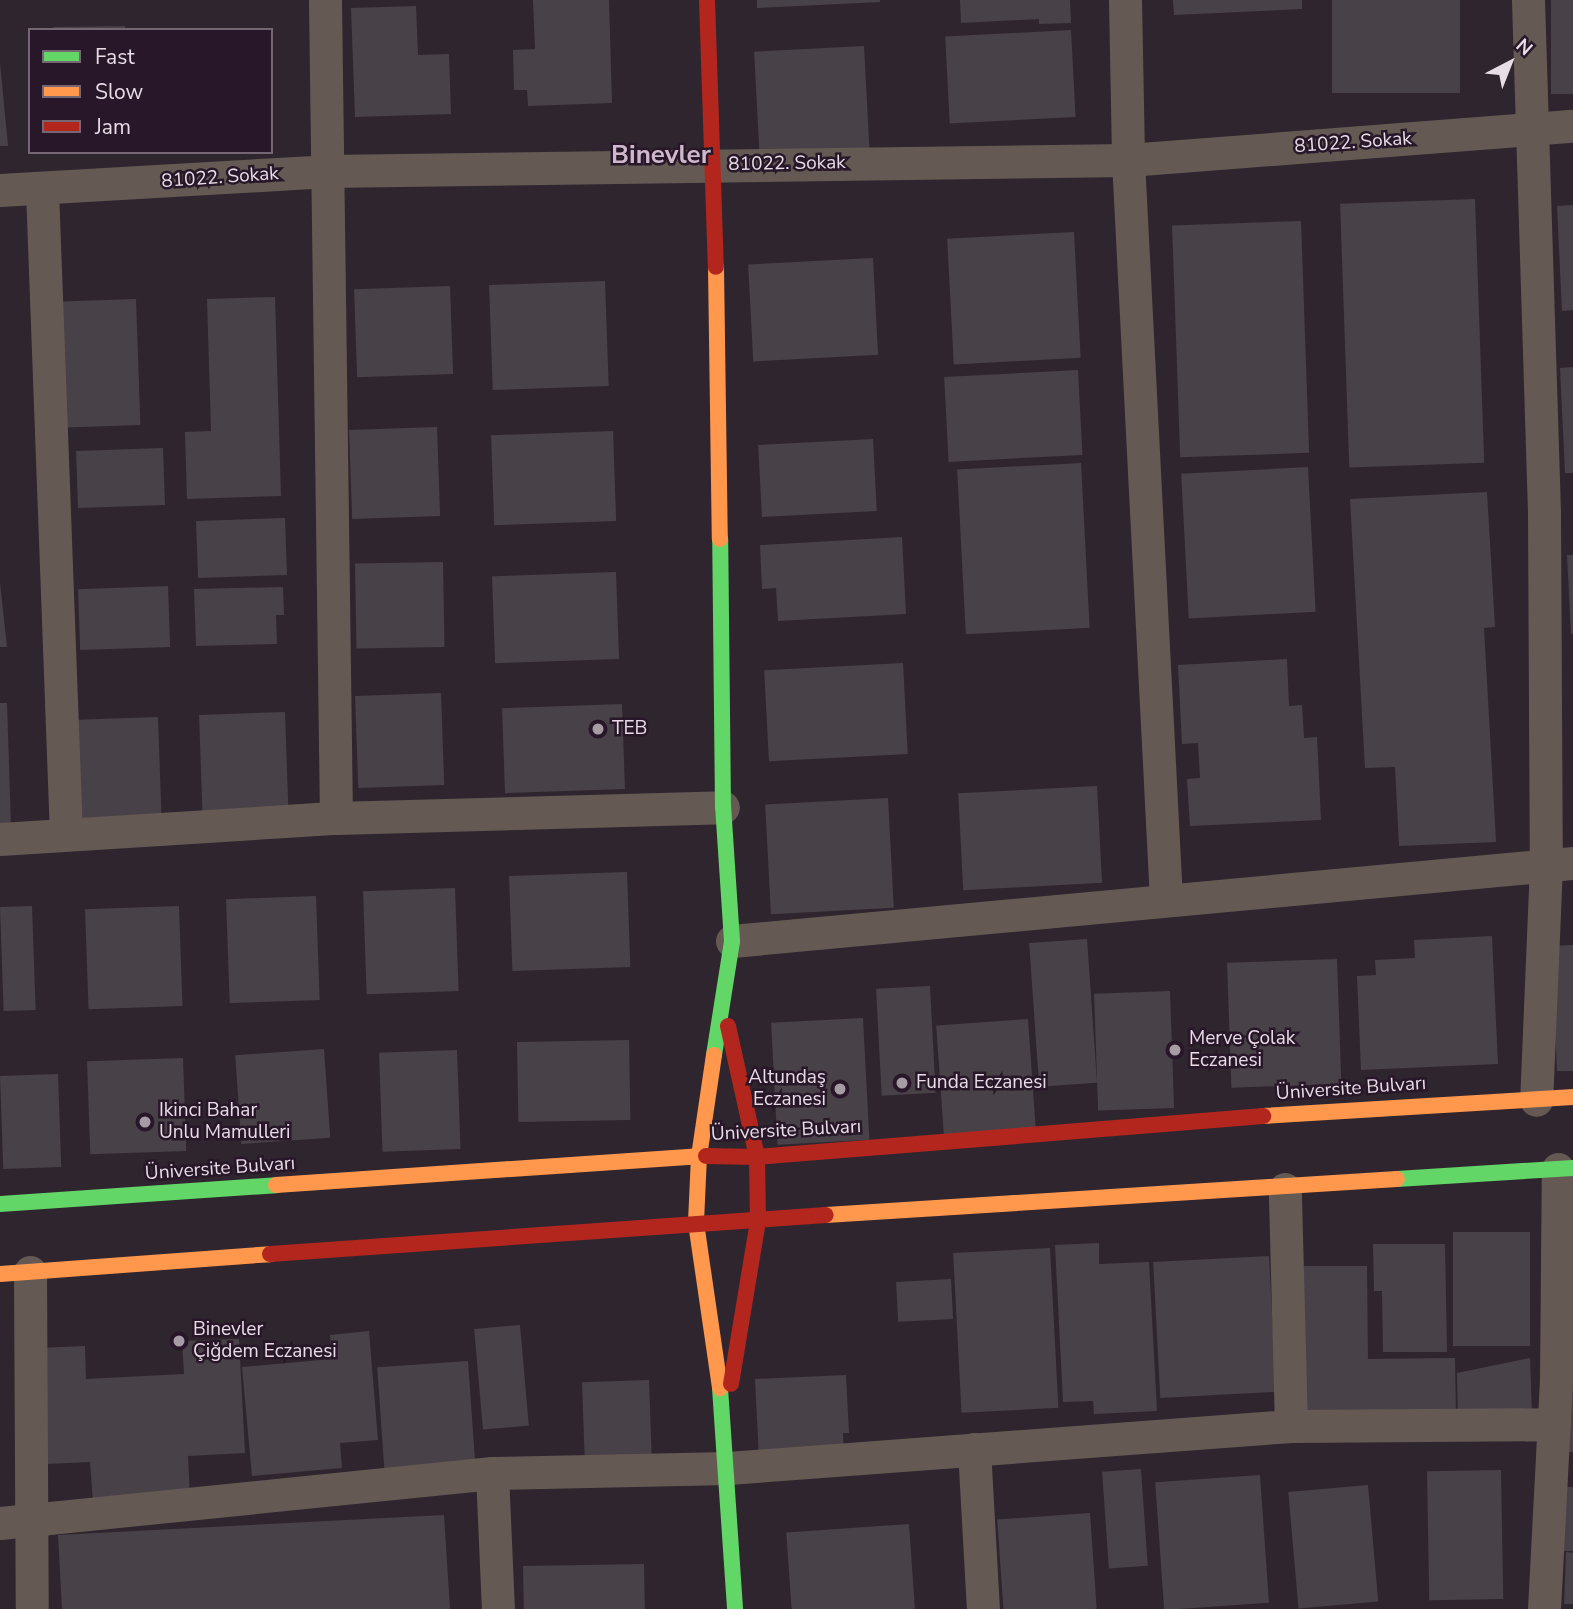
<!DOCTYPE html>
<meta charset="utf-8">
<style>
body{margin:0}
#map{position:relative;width:1573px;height:1609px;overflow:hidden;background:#2f252e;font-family:"Nunito Sans",sans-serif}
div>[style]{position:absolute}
.building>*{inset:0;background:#494148;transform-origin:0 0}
.street>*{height:33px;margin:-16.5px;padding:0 16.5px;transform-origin:16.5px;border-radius:16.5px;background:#655a53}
.fast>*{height:16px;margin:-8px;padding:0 8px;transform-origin:8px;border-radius:8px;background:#63d668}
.slow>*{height:16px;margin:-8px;padding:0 8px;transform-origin:8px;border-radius:8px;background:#ff974d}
.jam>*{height:16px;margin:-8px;padding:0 8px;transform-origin:8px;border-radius:8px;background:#b3261e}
.dots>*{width:19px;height:19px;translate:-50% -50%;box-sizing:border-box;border:4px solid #281728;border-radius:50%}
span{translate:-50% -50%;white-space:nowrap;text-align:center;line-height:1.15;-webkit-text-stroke:5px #281728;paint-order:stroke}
.street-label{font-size:19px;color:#e8dce7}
.poi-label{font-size:19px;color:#e8dce7}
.left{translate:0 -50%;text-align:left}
.right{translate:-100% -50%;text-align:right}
.district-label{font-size:26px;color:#cfb8ce;font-weight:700}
.legend{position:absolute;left:28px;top:28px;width:245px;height:126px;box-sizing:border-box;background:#281728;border:2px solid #756674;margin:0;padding:9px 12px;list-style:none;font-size:21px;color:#e8dce7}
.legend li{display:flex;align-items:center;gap:14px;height:35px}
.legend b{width:35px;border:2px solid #756674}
.north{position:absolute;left:1475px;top:28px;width:70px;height:70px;-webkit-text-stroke:5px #281728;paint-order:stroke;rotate:42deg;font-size:19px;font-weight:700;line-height:28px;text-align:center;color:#e8dce7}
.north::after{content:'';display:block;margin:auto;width:24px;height:32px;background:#e8dce7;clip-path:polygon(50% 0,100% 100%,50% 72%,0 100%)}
</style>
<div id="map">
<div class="building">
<i style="clip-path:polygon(533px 0,609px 0,612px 103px,528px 106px,527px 90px,514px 90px,513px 50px,535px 49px)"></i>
<i style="clip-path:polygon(757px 0,880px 0,880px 2px,757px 8px)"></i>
<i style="clip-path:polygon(960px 0,1070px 0,1071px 23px,1039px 24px,1039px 19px,961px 23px)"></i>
<i style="clip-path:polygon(1173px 0,1302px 0,1302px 9px,1174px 15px)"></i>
<i style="left:1332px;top:0;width:128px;height:93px"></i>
<i style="left:1551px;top:0;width:22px;height:94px"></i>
<i style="clip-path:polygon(416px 6px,418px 55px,449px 54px,451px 114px,355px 117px,351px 8px)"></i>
<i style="clip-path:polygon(125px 26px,125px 30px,53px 30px,53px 27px)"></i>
<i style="left:1071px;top:30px;width:87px;height:126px;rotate:87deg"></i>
<i style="left:864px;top:46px;width:103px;height:110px;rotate:87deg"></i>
<i style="clip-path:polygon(0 63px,8px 146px,0 146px)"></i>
<i style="left:1475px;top:199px;width:264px;height:135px;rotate:88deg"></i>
<i style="clip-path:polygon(1573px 205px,1573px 310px,1562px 311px,1557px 206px)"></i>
<i style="left:1301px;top:221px;width:232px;height:129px;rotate:88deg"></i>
<i style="left:1074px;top:232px;width:126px;height:127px;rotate:87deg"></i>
<i style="left:873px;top:258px;width:97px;height:125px;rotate:87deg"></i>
<i style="left:605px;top:281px;width:105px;height:116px;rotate:88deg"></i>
<i style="left:450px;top:286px;width:88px;height:96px;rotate:88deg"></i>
<i style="clip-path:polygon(275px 297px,281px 496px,187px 499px,185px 432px,211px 431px,207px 299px)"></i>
<i style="left:136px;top:299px;width:126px;height:74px;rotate:88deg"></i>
<i style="clip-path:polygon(1573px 367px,1573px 473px,1565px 473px,1560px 368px)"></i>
<i style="left:1078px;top:370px;width:85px;height:134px;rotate:87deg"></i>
<i style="left:437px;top:427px;width:89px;height:88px;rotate:88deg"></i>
<i style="left:613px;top:431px;width:90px;height:122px;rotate:88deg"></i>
<i style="left:873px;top:439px;width:72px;height:115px;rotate:87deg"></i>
<i style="left:163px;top:448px;width:57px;height:87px;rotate:88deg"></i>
<i style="left:1081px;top:463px;width:165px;height:124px;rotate:87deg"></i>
<i style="left:1308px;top:467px;width:145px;height:127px;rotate:87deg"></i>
<i style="clip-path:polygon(1487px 492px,1495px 627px,1484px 628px,1496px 842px,1399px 846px,1395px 767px,1365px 768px,1350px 499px)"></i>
<i style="left:285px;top:518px;width:57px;height:89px;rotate:88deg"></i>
<i style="clip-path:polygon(902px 537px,906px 614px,778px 621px,776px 588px,762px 589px,760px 545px)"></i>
<i style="clip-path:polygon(1567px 555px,1573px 555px,1573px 634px,1571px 634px)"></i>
<i style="left:443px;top:562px;width:85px;height:88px;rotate:89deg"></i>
<i style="left:616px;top:572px;width:87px;height:124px;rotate:88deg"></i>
<i style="clip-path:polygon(0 583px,7px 647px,0 647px)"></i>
<i style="left:168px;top:586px;width:61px;height:90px;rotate:88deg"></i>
<i style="clip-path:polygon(283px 587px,284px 615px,276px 615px,277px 644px,196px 646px,194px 589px)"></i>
<i style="clip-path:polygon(1287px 659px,1289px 706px,1302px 705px,1304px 738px,1317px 737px,1321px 820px,1190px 826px,1187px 779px,1200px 778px,1198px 743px,1182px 744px,1178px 665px)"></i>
<i style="left:903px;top:663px;width:91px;height:139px;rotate:87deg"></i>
<i style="left:441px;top:693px;width:92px;height:86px;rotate:88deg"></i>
<i style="clip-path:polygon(0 703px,7px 703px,11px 827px,0 828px)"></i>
<i style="left:622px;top:704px;width:85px;height:120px;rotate:88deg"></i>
<i style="left:285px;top:712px;width:99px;height:86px;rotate:88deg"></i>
<i style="left:158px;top:717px;width:104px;height:88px;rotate:88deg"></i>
<i style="left:1097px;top:786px;width:97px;height:139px;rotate:87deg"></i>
<i style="left:888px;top:798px;width:110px;height:123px;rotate:87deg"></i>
<i style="left:627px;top:872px;width:95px;height:118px;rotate:88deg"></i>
<i style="left:455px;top:888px;width:103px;height:92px;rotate:88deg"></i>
<i style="left:316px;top:896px;width:104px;height:90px;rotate:88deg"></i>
<i style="left:32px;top:906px;width:104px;height:32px;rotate:88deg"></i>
<i style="left:179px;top:906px;width:100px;height:94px;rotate:88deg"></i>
<i style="clip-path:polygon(1492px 936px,1498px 1064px,1361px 1070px,1357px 976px,1376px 975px,1375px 960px,1415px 958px,1414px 940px)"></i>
<i style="left:1087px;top:939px;width:144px;height:58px;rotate:86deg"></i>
<i style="clip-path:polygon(1573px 945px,1573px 1071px,1557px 1071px,1551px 946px)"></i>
<i style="left:1337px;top:959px;width:125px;height:110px;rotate:88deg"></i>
<i style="left:930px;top:986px;width:107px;height:54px;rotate:87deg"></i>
<i style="left:1170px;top:991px;width:117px;height:76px;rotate:88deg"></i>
<i style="left:863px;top:1018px;width:122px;height:92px;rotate:87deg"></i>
<i style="left:1028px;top:1019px;width:110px;height:92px;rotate:86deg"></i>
<i style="left:629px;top:1040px;width:80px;height:112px;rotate:89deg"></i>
<i style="left:324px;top:1049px;width:89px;height:89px;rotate:86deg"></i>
<i style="left:457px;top:1050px;width:99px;height:78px;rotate:88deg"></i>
<i style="left:183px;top:1058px;width:93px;height:96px;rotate:88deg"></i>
<i style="left:58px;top:1074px;width:93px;height:58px;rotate:88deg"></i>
<i style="left:1453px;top:1232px;width:77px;height:114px"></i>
<i style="clip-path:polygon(1099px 1243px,1099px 1264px,1149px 1262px,1157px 1411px,1094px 1414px,1093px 1401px,1063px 1402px,1055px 1245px)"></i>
<i style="clip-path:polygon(1373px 1244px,1445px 1244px,1447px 1352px,1383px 1352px,1382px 1291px,1374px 1291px)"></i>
<i style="left:1050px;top:1248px;width:160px;height:97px;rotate:87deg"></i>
<i style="left:1269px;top:1256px;width:136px;height:116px;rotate:87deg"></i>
<i style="clip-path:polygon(1296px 1266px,1367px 1266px,1368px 1359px,1455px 1358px,1456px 1417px,1297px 1418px)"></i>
<i style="left:951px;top:1279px;width:40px;height:55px;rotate:87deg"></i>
<i style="left:520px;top:1325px;width:101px;height:46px;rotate:85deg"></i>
<i style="clip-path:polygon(369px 1331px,378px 1440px,340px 1443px,342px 1468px,252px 1476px,242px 1367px,332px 1359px,330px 1335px)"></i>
<i style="clip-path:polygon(239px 1339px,245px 1453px,188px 1456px,190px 1498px,93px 1502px,90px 1462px,46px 1464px,40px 1348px,85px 1346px,86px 1379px,184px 1374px,182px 1341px)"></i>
<i style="clip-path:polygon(1530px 1358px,1532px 1417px,1458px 1419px,1457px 1373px)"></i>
<i style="left:468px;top:1361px;width:109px;height:91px;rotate:86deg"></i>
<i style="clip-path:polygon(846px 1375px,849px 1433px,843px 1433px,844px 1455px,759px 1459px,755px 1379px)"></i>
<i style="left:649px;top:1380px;width:76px;height:67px;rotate:88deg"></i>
<i style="left:1561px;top:1382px;width:12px;height:70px"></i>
<i style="left:1141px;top:1469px;width:97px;height:39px;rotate:86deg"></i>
<i style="left:1501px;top:1470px;width:129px;height:74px;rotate:89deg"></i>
<i style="left:1260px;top:1475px;width:128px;height:105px;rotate:86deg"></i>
<i style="left:1368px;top:1485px;width:117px;height:80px;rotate:85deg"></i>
<i style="clip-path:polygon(1560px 1487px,1573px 1487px,1573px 1551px,1562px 1551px)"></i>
<i style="left:1090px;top:1513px;width:96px;height:93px;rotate:86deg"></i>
<i style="clip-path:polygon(444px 1515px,450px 1609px,62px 1609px,58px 1535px)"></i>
<i style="left:909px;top:1524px;width:85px;height:123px;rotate:86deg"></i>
<i style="clip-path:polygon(1566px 1552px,1573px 1553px,1573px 1604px,1564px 1604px)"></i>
<i style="left:644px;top:1564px;width:45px;height:121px;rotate:89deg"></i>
</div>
<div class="street">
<i style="left:325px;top:0;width:818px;rotate:89.23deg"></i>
<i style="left:1125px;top:0;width:160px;rotate:88.9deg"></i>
<i style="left:1128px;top:160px;width:740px;rotate:87.06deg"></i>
<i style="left:1528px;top:0;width:513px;rotate:88.21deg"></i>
<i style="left:1544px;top:513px;width:352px;rotate:89.7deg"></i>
<i style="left:1546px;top:865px;width:235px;rotate:92.4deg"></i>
<i style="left:0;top:190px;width:328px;rotate:-3.3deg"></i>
<i style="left:327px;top:171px;width:801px;rotate:-0.79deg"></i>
<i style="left:1128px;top:160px;width:446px;rotate:-4.4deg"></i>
<i style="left:42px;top:190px;width:644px;rotate:87.87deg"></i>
<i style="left:0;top:839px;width:337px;rotate:-3.6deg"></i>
<i style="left:336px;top:818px;width:387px;rotate:-1.6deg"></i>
<i style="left:732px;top:941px;width:845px;rotate:-5.3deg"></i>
<i style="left:30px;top:1272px;width:337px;rotate:89.7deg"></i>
<i style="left:1291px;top:1426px;width:263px;rotate:-0.4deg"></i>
<i style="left:974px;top:1449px;width:160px;rotate:86.8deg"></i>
<i style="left:492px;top:1473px;width:136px;rotate:87.5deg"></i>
<i style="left:0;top:1523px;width:495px;rotate:-5.8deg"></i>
<i style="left:492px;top:1473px;width:236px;rotate:-1.2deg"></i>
<i style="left:728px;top:1468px;width:565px;rotate:-4.27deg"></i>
<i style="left:1291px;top:1426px;width:237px;rotate:-91.5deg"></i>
<i style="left:1544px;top:1609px;width:230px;rotate:-87deg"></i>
<i style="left:1556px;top:1379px;width:210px;rotate:-89.5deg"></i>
</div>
<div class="fast">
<i style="left:714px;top:1055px;width:115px;rotate:-81deg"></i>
<i style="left:732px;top:941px;width:134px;rotate:-93.8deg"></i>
<i style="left:723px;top:807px;width:268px;rotate:-90.6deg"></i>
<i style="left:1397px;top:1179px;width:176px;rotate:-3.6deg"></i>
<i style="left:0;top:1204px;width:277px;rotate:-3.9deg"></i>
<i style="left:720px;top:1388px;width:222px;rotate:86.1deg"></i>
</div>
<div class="slow">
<i style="left:716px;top:267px;width:272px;rotate:89.2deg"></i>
<i style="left:714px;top:1055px;width:102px;rotate:98.4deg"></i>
<i style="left:699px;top:1156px;width:67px;rotate:92.6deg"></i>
<i style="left:696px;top:1223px;width:167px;rotate:81.7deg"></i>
<i style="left:1263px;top:1116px;width:311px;rotate:-3.5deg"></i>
<i style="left:276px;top:1185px;width:431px;rotate:-3.9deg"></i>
<i style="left:826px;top:1215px;width:572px;rotate:-3.61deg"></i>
<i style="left:0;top:1274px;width:271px;rotate:-4.2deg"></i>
</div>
<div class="jam">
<i style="left:707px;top:0;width:267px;rotate:88.1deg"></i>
<i style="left:728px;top:1026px;width:134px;rotate:77.5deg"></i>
<i style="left:757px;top:1157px;width:64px;rotate:89.1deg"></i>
<i style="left:758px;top:1221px;width:165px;rotate:99.4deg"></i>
<i style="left:706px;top:1156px;width:51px;rotate:1.1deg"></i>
<i style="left:757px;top:1157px;width:508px;rotate:-4.63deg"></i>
<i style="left:270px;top:1254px;width:557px;rotate:-4.01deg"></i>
</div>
<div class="dots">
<i style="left:598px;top:729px;background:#a79ca6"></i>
<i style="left:1175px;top:1050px;background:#a79ca6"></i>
<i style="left:902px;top:1083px;background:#a79ca6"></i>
<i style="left:840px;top:1089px;background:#a79ca6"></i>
<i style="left:145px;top:1122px;background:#a79ca6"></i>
<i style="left:179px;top:1341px;background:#a79ca6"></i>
</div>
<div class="street-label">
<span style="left:1353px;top:143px;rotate:-4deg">81022. Sokak</span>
<span style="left:787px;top:164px;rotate:-1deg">81022. Sokak</span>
<span style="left:220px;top:178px;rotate:-4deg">81022. Sokak</span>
<span style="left:1351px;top:1089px;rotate:-4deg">Üniversite Bulvarı</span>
<span style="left:786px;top:1131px;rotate:-3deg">Üniversite Bulvarı</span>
<span style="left:220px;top:1169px;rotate:-4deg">Üniversite Bulvarı</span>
</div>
<div class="poi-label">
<span class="left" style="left:612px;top:729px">TEB</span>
<span class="left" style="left:1189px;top:1050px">Merve Çolak<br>Eczanesi</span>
<span class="right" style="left:826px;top:1089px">Altundaş<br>Eczanesi</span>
<span class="left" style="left:916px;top:1083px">Funda Eczanesi</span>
<span class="left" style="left:159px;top:1122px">Ikinci Bahar<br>Unlu Mamulleri</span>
<span class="left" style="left:193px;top:1341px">Binevler<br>Çiğdem Eczanesi</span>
</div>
<div class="district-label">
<span style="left:661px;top:155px">Binevler</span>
</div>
<ul class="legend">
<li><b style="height:9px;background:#63d668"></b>Fast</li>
<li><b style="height:9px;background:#ff974d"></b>Slow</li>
<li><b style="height:9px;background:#b3261e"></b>Jam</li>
</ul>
<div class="north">N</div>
</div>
